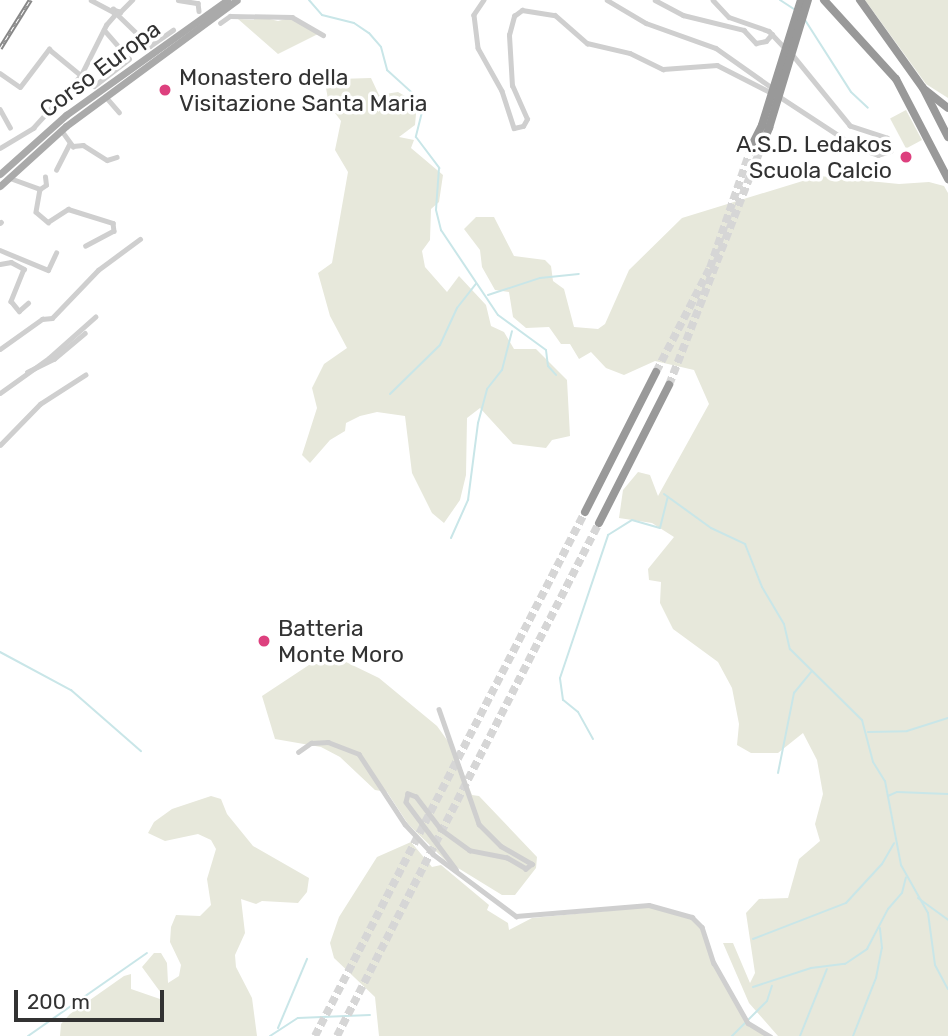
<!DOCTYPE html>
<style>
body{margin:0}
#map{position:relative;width:948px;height:1036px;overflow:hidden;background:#fff;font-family:Rubik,sans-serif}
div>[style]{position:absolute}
.green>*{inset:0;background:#e7e8db;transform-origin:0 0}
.stream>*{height:2px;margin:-1px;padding:0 1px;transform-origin:1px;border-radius:1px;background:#c9e6e8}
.highway-tunnel>*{height:8px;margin-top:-4px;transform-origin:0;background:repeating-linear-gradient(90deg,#d6d6d6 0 8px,transparent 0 12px)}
.street>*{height:4.5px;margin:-2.25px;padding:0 2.25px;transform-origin:2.25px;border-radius:2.25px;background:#cfcfcf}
.primary>*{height:7px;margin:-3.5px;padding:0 3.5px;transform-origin:3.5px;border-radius:3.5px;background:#aaa}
.highway>*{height:8px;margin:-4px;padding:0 4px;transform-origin:4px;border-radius:4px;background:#999}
.rail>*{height:4.5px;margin-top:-2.25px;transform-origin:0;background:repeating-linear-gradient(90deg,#fff 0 5px,#878787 0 10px);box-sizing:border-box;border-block:2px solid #878787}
.highway-bridge>*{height:8px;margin:-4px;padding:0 4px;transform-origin:4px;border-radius:4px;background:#999}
.dots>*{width:19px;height:19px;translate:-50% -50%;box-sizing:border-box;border:4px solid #fff;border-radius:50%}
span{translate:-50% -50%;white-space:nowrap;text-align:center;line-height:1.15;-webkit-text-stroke:7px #fff;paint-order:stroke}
.street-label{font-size:23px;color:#323232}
.poi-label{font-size:23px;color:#323232}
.left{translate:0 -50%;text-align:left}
.right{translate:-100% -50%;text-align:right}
.scale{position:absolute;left:14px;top:990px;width:150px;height:32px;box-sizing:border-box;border:4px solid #323232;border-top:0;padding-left:9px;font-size:21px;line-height:24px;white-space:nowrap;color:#323232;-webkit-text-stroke:5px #fff;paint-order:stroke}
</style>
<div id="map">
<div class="green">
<i style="clip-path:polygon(865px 0,948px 0,948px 98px,926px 84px)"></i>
<i style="clip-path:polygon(257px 16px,278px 21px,290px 18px,318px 34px,278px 54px,238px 19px,254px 20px)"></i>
<i style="clip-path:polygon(371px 78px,379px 95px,398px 92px,417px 103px,415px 125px,399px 137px,414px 140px,411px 148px,443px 175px,439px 202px,431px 209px,430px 240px,422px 251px,425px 267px,447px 292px,459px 276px,486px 305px,491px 326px,504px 332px,514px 349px,536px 349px,567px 380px,570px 436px,552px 440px,546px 448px,513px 444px,480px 408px,467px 418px,466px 475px,460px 500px,444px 523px,432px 513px,412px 473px,405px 416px,377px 412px,360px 416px,346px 423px,345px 431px,330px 440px,310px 463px,302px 455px,317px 408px,312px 388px,324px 364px,347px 348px,330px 316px,318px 273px,332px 263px,348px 172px,335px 150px,341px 121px,329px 105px,326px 88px,338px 79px)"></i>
<i style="left:906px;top:110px;width:34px;height:18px;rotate:62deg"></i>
<i style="clip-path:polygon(819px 176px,899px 184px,929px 182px,944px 186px,948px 193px,948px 1036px,778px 1036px,749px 1003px,723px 943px,733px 943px,750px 983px,755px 973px,746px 913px,759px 899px,788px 898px,799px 859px,820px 841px,815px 824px,823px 794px,817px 760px,803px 733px,778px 753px,751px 753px,737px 745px,739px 724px,732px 688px,718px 662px,673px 629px,660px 603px,661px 582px,649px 580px,648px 569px,674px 537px,652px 523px,619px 518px,623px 490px,638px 472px,650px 475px,658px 496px,709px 404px,694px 370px,655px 361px,624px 375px,606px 368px,591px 352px,579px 359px,570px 344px,561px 344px,549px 327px,526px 328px,513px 317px,509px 292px,495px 290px,482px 267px,480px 250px,464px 229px,476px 217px,494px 217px,514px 256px,545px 260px,551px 266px,553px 281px,564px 289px,574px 327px,598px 329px,605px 324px,629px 270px,682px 218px)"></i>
<i style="clip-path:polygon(315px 661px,346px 662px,379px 678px,437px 726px,455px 751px,472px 795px,479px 796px,537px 857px,536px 868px,515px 895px,502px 895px,445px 860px,408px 824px,387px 792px,375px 790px,340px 757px,321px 747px,275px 739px,262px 696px)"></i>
<i style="clip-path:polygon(211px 796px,221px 799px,227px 814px,253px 846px,309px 878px,307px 892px,298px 903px,262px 901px,256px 904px,241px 899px,245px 933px,235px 955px,236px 967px,252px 998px,257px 1036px,60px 1036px,61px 1024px,70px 1014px,124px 976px,131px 974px,131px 989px,160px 999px,161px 993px,142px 967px,154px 953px,161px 953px,167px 963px,168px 983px,179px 976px,181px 965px,170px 942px,171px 927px,176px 915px,200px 916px,211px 905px,207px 879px,216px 849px,211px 840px,198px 834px,165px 841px,148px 833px,154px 822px,172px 809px)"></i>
<i style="clip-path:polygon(411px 842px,432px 867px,441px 865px,489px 905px,487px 910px,508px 923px,509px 930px,532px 918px,649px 907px,691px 918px,700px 928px,713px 963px,747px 1024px,767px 1036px,379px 1036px,375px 997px,334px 958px,330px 943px,339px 917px,377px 857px)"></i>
</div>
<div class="stream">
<i style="left:309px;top:0;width:20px;rotate:49deg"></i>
<i style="left:322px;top:15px;width:33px;rotate:14deg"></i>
<i style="left:354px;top:23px;width:18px;rotate:34deg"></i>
<i style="left:369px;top:33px;width:18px;rotate:49deg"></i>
<i style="left:381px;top:47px;width:24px;rotate:75deg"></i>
<i style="left:387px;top:70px;width:43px;rotate:42.2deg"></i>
<i style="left:419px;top:99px;width:10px;rotate:66deg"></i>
<i style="left:423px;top:108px;width:30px;rotate:104deg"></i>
<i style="left:416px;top:137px;width:39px;rotate:53deg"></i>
<i style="left:439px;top:168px;width:42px;rotate:94.1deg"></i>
<i style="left:436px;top:210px;width:21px;rotate:76deg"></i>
<i style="left:441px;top:230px;width:102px;rotate:56.2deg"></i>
<i style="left:498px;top:315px;width:59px;rotate:36.1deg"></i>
<i style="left:546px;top:350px;width:16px;rotate:83deg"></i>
<i style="left:548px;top:366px;width:12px;rotate:48deg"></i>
<i style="left:780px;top:0;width:17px;rotate:33deg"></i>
<i style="left:805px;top:20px;width:85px;rotate:57.4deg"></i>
<i style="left:851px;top:92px;width:23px;rotate:43deg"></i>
<i style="left:488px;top:295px;width:55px;rotate:-18.1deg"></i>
<i style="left:540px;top:278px;width:39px;rotate:-6deg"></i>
<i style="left:390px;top:394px;width:70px;rotate:-44.4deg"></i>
<i style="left:440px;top:345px;width:41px;rotate:-65.3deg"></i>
<i style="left:457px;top:308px;width:31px;rotate:-52deg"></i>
<i style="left:664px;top:494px;width:58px;rotate:35.9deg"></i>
<i style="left:711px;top:528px;width:38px;rotate:25deg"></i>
<i style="left:745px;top:544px;width:46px;rotate:68.4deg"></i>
<i style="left:762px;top:587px;width:43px;rotate:59.3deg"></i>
<i style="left:784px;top:624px;width:26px;rotate:77deg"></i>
<i style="left:790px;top:649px;width:101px;rotate:44.6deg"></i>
<i style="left:862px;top:720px;width:43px;rotate:75.3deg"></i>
<i style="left:873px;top:762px;width:22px;rotate:58deg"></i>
<i style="left:885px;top:781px;width:86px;rotate:79.2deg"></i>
<i style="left:901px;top:865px;width:55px;rotate:60.6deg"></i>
<i style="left:928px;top:913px;width:52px;rotate:82.3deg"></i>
<i style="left:935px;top:965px;width:27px;rotate:62deg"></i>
<i style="left:451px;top:538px;width:42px;rotate:-65.9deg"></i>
<i style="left:468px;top:500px;width:78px;rotate:-82.6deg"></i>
<i style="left:478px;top:423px;width:35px;rotate:-75deg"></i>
<i style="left:487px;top:389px;width:24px;rotate:-52deg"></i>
<i style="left:502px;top:370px;width:40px;rotate:-75.6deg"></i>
<i style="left:0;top:652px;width:81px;rotate:28.2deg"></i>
<i style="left:71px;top:690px;width:93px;rotate:41.1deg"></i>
<i style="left:868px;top:732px;width:39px;rotate:-1deg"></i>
<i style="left:907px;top:731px;width:43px;rotate:-17.6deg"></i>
<i style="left:593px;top:739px;width:31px;rotate:-119deg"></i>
<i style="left:578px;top:712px;width:19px;rotate:-141deg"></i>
<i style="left:563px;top:700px;width:22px;rotate:-98deg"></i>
<i style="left:560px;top:678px;width:151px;rotate:-71.4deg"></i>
<i style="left:608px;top:535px;width:28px;rotate:-32deg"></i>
<i style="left:632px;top:520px;width:29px;rotate:16deg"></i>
<i style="left:660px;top:528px;width:32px;rotate:-76deg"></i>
<i style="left:778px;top:773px;width:82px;rotate:-78.7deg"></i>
<i style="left:794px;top:693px;width:27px;rotate:-51deg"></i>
<i style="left:888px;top:796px;width:10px;rotate:-24deg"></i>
<i style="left:897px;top:792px;width:51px;rotate:2.2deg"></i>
<i style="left:918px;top:898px;width:37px;rotate:36deg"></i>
<i style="left:753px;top:939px;width:100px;rotate:-21.2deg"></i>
<i style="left:846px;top:903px;width:53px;rotate:-47.3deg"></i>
<i style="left:882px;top:864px;width:24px;rotate:-60deg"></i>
<i style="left:753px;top:987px;width:61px;rotate:-18.1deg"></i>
<i style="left:811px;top:968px;width:34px;rotate:-7deg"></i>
<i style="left:845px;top:964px;width:27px;rotate:-34deg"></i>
<i style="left:867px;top:949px;width:45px;rotate:-62.3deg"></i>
<i style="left:888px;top:909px;width:21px;rotate:-49deg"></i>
<i style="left:902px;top:893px;width:16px;rotate:-76deg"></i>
<i style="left:278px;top:1028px;width:75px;rotate:-67.2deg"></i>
<i style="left:28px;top:1036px;width:145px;rotate:-34.9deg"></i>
<i style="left:270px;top:1036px;width:33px;rotate:-33deg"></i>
<i style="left:298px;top:1018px;width:72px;rotate:-2.4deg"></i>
<i style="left:732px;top:1036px;width:49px;rotate:-45deg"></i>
<i style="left:767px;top:1001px;width:16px;rotate:-72deg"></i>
<i style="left:800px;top:1036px;width:72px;rotate:-68.1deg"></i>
<i style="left:853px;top:1036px;width:62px;rotate:-68.4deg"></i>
<i style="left:876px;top:978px;width:31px;rotate:-79deg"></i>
<i style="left:882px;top:948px;width:20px;rotate:-96deg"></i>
</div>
<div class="highway-tunnel">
<i style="left:656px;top:372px;width:117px;rotate:-62.6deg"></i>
<i style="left:710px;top:268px;width:130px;rotate:-71.1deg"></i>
<i style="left:669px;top:385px;width:254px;rotate:-68.8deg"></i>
<i style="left:315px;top:1036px;width:589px;rotate:-62.74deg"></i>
<i style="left:337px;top:1036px;width:576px;rotate:-62.95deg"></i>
</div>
<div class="street">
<i style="left:91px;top:0;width:24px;rotate:28deg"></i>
<i style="left:178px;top:0;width:20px;rotate:9deg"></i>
<i style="left:198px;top:3px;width:8px;rotate:83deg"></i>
<i style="left:484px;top:0;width:18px;rotate:124deg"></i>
<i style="left:474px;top:15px;width:33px;rotate:83deg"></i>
<i style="left:478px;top:48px;width:49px;rotate:60.8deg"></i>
<i style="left:502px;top:91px;width:39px;rotate:72deg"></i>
<i style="left:514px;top:128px;width:9px;rotate:-13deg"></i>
<i style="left:523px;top:126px;width:8px;rotate:-60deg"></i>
<i style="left:527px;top:119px;width:36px;rotate:-114deg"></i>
<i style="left:512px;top:86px;width:51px;rotate:-93.4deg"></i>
<i style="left:509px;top:35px;width:20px;rotate:-75deg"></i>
<i style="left:514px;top:16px;width:10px;rotate:-37deg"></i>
<i style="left:522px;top:10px;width:33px;rotate:9deg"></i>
<i style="left:555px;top:15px;width:43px;rotate:41.2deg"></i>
<i style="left:587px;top:43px;width:44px;rotate:13.1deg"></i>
<i style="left:630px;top:53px;width:37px;rotate:26deg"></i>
<i style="left:663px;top:69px;width:54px;rotate:-4.2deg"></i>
<i style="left:717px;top:65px;width:62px;rotate:27deg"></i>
<i style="left:607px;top:0;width:45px;rotate:30.5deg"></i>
<i style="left:646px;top:23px;width:74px;rotate:19.7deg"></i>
<i style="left:716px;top:48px;width:71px;rotate:35.3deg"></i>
<i style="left:655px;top:0;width:32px;rotate:28deg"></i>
<i style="left:683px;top:15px;width:63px;rotate:13.8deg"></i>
<i style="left:744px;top:30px;width:18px;rotate:47deg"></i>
<i style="left:756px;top:43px;width:10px;rotate:-11deg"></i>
<i style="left:766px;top:41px;width:9px;rotate:-49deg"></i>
<i style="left:713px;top:0;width:23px;rotate:47deg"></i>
<i style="left:729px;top:17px;width:42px;rotate:19.3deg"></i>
<i style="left:769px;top:31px;width:25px;rotate:47deg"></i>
<i style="left:117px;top:14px;width:46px;rotate:44.1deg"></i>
<i style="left:150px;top:46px;width:28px;rotate:-35deg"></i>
<i style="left:114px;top:15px;width:6px;rotate:-99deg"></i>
<i style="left:113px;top:9px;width:8px;rotate:23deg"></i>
<i style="left:120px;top:12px;width:17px;rotate:-45deg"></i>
<i style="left:220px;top:23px;width:12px;rotate:-35deg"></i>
<i style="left:230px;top:16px;width:62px;rotate:0.9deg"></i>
<i style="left:292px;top:17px;width:36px;rotate:30deg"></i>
<i style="left:0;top:73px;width:24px;rotate:35deg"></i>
<i style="left:20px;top:87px;width:48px;rotate:-52.7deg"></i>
<i style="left:49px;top:49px;width:58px;rotate:39.4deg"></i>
<i style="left:94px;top:86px;width:44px;rotate:-37.6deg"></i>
<i style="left:129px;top:59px;width:38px;rotate:-131deg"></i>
<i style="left:106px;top:97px;width:20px;rotate:49deg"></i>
<i style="left:780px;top:97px;width:93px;rotate:33.2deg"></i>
<i style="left:858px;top:148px;width:21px;rotate:19deg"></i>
<i style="left:878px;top:155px;width:13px;rotate:-18deg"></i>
<i style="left:890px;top:151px;width:13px;rotate:-103deg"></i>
<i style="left:887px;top:138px;width:39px;rotate:-162deg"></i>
<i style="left:850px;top:126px;width:92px;rotate:-129.2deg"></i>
<i style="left:0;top:109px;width:21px;rotate:61deg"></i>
<i style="left:62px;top:131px;width:19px;rotate:54deg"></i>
<i style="left:73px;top:146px;width:10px;rotate:-6deg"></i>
<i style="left:83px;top:145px;width:28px;rotate:32deg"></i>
<i style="left:107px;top:160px;width:10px;rotate:-17deg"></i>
<i style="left:0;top:148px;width:39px;rotate:-31deg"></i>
<i style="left:33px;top:128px;width:72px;rotate:-47.8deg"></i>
<i style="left:81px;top:75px;width:56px;rotate:-63.4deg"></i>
<i style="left:106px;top:25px;width:18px;rotate:-49deg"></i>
<i style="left:56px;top:170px;width:29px;rotate:-63deg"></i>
<i style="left:10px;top:178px;width:32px;rotate:20deg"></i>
<i style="left:40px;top:189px;width:23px;rotate:100deg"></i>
<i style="left:36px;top:212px;width:16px;rotate:40deg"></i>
<i style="left:48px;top:222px;width:24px;rotate:-33deg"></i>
<i style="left:68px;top:209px;width:47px;rotate:17.3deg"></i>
<i style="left:113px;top:223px;width:8px;rotate:83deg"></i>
<i style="left:114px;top:231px;width:32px;rotate:152deg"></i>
<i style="left:40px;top:189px;width:7px;rotate:-34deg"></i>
<i style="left:46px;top:185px;width:8px;rotate:-97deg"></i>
<i style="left:0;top:223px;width:1px;rotate:-45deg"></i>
<i style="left:0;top:250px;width:52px;rotate:22.6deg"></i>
<i style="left:48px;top:270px;width:19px;rotate:-65deg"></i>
<i style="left:0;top:264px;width:11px;rotate:-10deg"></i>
<i style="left:11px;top:262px;width:15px;rotate:28deg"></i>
<i style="left:24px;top:269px;width:35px;rotate:112deg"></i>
<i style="left:11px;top:301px;width:13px;rotate:51deg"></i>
<i style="left:19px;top:311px;width:12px;rotate:-42deg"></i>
<i style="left:0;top:349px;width:52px;rotate:-35.5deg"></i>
<i style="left:42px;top:319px;width:10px;rotate:-6deg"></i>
<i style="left:52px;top:318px;width:66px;rotate:-46.2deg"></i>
<i style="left:98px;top:270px;width:52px;rotate:-36.4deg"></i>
<i style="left:27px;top:372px;width:30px;rotate:-26deg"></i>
<i style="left:54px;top:359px;width:40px;rotate:-40deg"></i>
<i style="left:0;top:393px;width:60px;rotate:-35.5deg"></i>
<i style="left:49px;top:358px;width:62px;rotate:-41.7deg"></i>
<i style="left:0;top:445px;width:57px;rotate:-45.7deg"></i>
<i style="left:40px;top:404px;width:54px;rotate:-32.8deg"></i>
<i style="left:439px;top:709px;width:122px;rotate:70.8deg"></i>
<i style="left:479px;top:824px;width:31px;rotate:45deg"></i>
<i style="left:501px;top:846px;width:36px;rotate:30deg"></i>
<i style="left:532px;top:864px;width:8px;rotate:140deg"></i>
<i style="left:526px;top:869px;width:22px;rotate:-150deg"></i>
<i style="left:507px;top:858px;width:38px;rotate:-169deg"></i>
<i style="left:470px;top:851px;width:37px;rotate:-144deg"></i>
<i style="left:440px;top:829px;width:40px;rotate:-127deg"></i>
<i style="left:416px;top:797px;width:9px;rotate:-159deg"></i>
<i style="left:408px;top:794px;width:8px;rotate:104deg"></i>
<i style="left:406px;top:802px;width:84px;rotate:53.3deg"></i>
<i style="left:298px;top:752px;width:16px;rotate:-35deg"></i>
<i style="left:311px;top:743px;width:17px;rotate:-3deg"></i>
<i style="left:328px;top:742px;width:33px;rotate:21deg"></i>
<i style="left:359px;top:754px;width:84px;rotate:56.7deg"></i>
<i style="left:405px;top:824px;width:41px;rotate:47deg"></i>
<i style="left:433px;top:854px;width:104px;rotate:36.8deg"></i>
<i style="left:516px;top:916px;width:133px;rotate:-4.7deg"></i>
<i style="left:649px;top:905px;width:45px;rotate:15.6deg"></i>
<i style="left:692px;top:917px;width:14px;rotate:45deg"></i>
<i style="left:702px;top:927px;width:38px;rotate:72deg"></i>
<i style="left:714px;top:963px;width:69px;rotate:60.5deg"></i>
<i style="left:748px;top:1023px;width:26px;rotate:31deg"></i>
</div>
<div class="primary">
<i style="left:0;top:174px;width:89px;rotate:-41.8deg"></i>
<i style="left:66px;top:115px;width:198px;rotate:-35.5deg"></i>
<i style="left:0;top:186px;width:89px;rotate:-42.3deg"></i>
<i style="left:66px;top:126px;width:212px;rotate:-36.4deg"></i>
</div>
<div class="highway">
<i style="left:824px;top:0;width:107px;rotate:47.7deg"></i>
<i style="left:896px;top:79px;width:113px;rotate:62.5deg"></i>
<i style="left:860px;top:0;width:108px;rotate:54.4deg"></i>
<i style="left:923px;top:88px;width:55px;rotate:63deg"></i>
<i style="left:925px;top:90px;width:29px;rotate:38deg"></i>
<i style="left:752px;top:145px;width:22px;rotate:-63deg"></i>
<i style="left:761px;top:148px;width:22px;rotate:-68deg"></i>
<i style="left:585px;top:512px;width:157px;rotate:-63.1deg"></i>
<i style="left:599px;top:523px;width:155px;rotate:-63.1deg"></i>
</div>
<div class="rail">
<i style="left:0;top:48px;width:57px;rotate:-58deg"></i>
</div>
<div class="highway-bridge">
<i style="left:762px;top:125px;width:131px;rotate:-72.7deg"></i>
<i style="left:769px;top:128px;width:134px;rotate:-73.1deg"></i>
</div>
<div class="dots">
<i style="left:165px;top:90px;background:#dd407e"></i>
<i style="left:906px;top:157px;background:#dd407e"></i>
<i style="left:264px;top:641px;background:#dd407e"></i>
</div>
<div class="street-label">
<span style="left:100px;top:69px;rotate:-37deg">Corso Europa</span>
</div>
<div class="poi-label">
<span class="left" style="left:179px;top:90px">Monastero della<br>Visitazione Santa Maria</span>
<span class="right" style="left:892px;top:157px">A.S.D. Ledakos<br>Scuola Calcio</span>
<span class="left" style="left:278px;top:641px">Batteria<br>Monte Moro</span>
</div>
<div class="scale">200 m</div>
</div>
